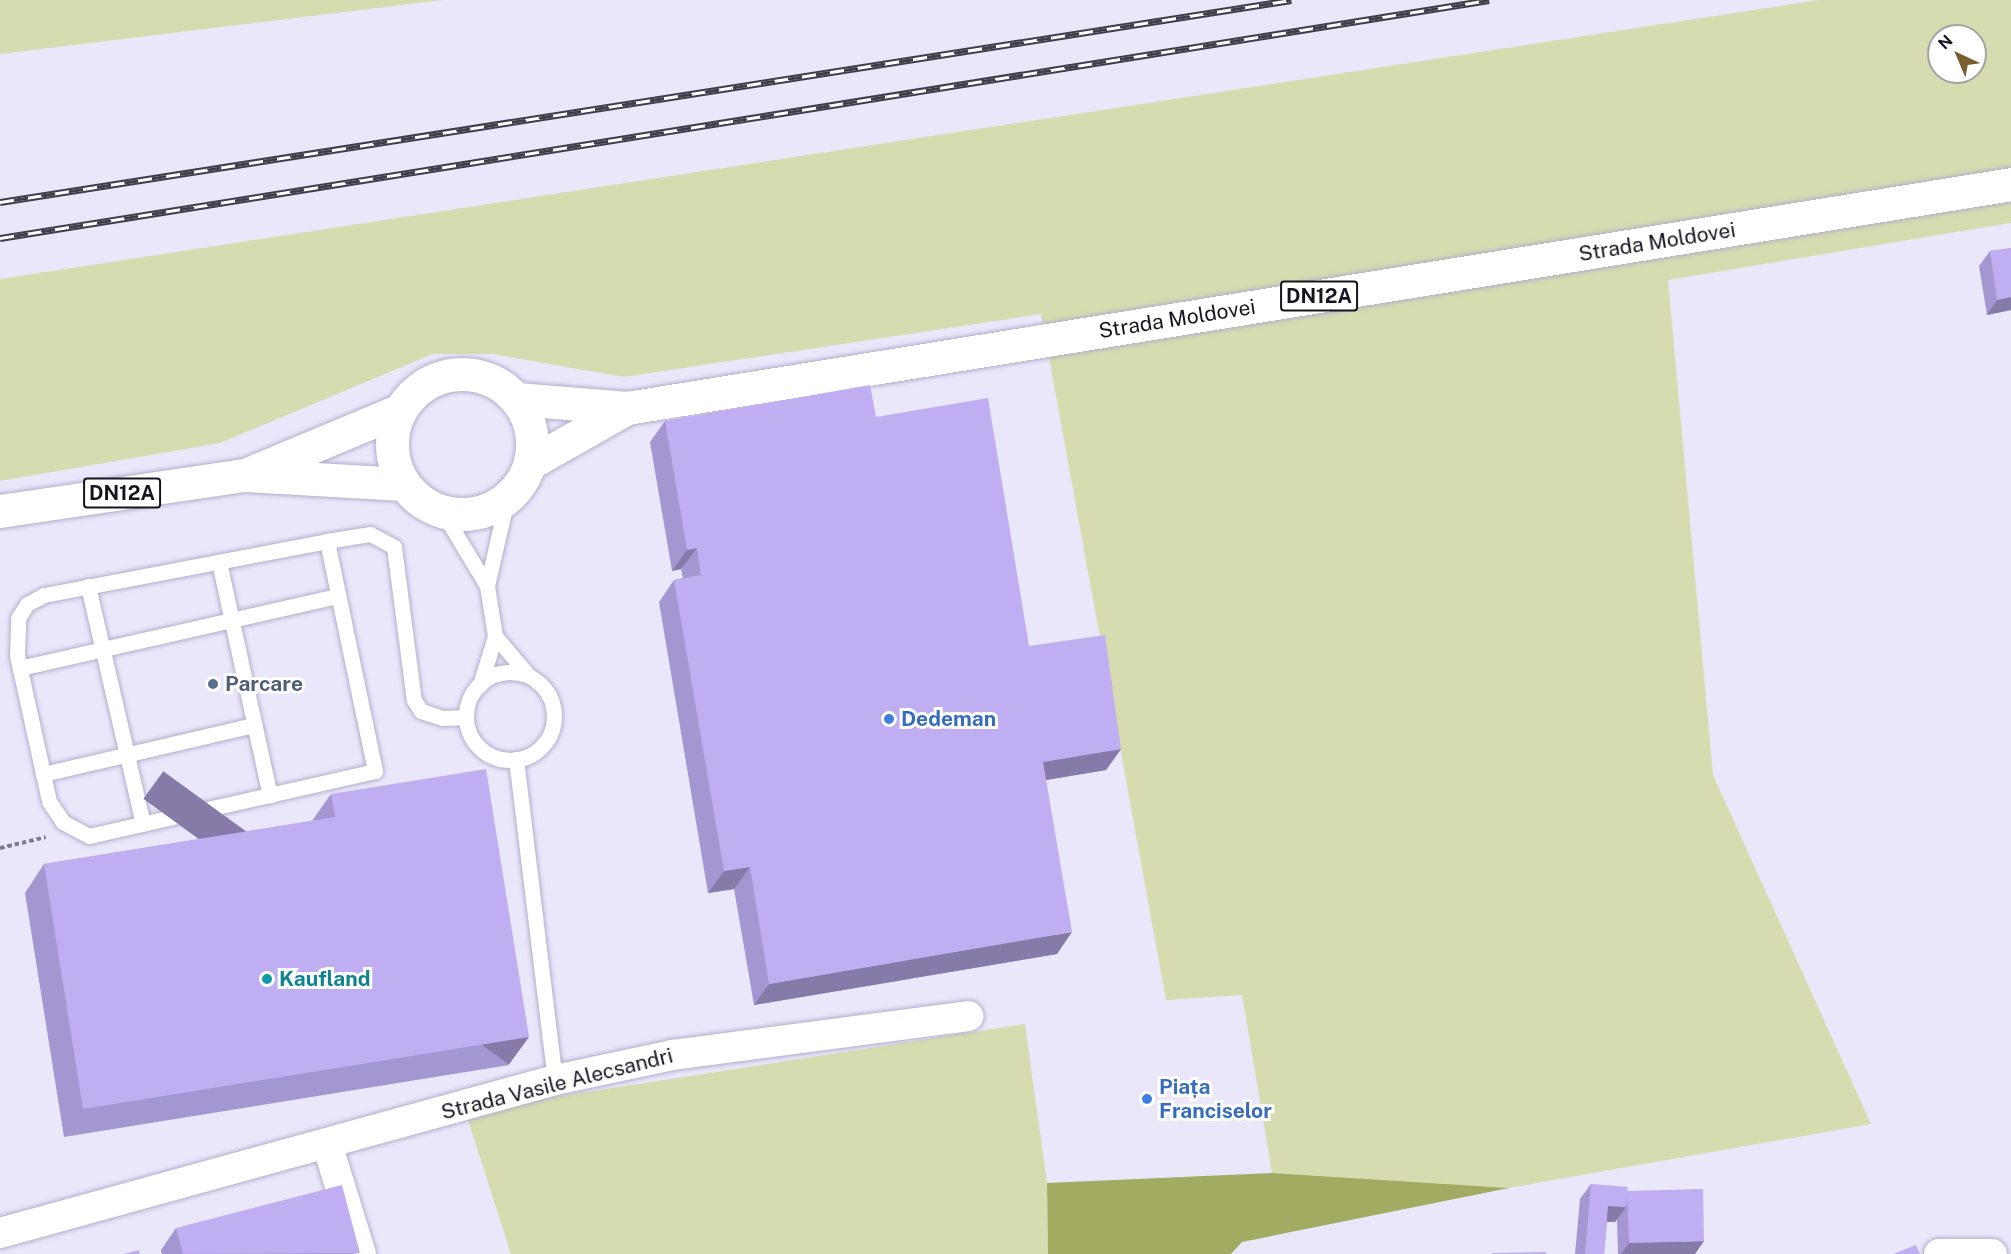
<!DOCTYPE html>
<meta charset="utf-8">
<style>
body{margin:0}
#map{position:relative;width:2011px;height:1254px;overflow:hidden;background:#ebe7fb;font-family:"Public Sans",sans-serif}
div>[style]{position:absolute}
.green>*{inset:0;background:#d6dcaf}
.forest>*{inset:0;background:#a3aa62}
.path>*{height:4px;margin-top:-2px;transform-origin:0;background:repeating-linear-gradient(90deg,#7f7b8b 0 4.5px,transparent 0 7.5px)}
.roads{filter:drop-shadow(0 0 2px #b4adcd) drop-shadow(0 0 2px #b4adcd)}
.lane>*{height:15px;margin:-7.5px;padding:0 7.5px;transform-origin:7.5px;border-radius:7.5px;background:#fff}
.lane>.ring{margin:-7.5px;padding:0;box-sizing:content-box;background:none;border:15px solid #fff;border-radius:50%}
.street>*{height:30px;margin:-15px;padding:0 15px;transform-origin:15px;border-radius:15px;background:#fff}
.primary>*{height:33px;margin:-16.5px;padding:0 16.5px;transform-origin:16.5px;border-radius:16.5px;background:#fff}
.primary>.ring{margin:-16.5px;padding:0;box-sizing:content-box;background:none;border:33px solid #fff;border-radius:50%}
.rail>*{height:7px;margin-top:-3.5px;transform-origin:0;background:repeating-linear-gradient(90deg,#fff 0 14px,#403d4b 0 28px);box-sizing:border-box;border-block:2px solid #403d4b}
.wall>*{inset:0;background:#a496d0}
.shaded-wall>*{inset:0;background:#867aa9;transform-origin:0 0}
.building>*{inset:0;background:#bfaff2}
.dots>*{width:16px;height:16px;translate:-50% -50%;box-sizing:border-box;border:3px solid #fff;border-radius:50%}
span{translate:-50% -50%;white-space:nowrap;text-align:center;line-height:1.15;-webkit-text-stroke:6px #fff;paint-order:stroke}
.shield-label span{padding:2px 4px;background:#fff;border:2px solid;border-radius:4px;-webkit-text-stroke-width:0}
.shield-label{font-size:20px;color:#171420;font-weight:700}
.street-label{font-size:21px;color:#171420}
.service-label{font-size:21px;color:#4e5e75;font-weight:700}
.left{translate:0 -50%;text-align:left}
.shop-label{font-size:21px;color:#366cbe;font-weight:700}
.culture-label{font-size:21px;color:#0d838f;font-weight:700}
.north{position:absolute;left:1927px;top:24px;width:60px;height:60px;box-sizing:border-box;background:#fff;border:2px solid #a2a1a6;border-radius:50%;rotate:316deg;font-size:16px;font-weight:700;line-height:24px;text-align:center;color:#171420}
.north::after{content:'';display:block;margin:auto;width:21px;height:27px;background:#7a5f31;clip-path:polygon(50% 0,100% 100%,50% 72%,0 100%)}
</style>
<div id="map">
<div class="green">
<i style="clip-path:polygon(0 0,443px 0,0 54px)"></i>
<i style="clip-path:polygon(evenodd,1819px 0,2011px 0,2011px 223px,1668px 280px,1713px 775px,1871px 1124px,1509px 1188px,1272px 1173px,1242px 995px,1166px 1000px,1041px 314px,624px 377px,493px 354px,433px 354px,220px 443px,0 481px,0 279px,1819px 0,1939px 36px,1975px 36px,1975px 72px,1939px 72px,1939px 36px)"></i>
<i style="clip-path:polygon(1025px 1024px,1047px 1183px,1048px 1254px,511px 1254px,465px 1111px)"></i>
</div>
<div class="forest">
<i style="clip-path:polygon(1272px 1173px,1509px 1188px,1242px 1242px,1231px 1254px,1048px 1254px,1047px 1183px)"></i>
</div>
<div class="path">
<i style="left:0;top:848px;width:47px;rotate:-13.4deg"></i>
</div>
<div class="roads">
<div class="lane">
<i style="left:442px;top:511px;width:87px;rotate:59deg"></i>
<i style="left:487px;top:586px;width:51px;rotate:80.9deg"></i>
<i style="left:495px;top:636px;width:51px;rotate:107deg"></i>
<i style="left:327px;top:541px;width:235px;rotate:78.2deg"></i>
<i style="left:375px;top:771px;width:293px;rotate:167.2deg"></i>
<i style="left:89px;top:836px;width:30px;rotate:-152deg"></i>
<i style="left:63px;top:822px;width:25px;rotate:-124deg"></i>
<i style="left:49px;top:801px;width:149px;rotate:-102.4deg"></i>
<i style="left:17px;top:655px;width:37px;rotate:-88deg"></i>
<i style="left:18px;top:618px;width:17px;rotate:-57deg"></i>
<i style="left:27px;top:604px;width:19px;rotate:-28deg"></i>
<i style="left:44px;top:595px;width:288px;rotate:-10.8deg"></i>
<i style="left:327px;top:541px;width:44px;rotate:-9.2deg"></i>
<i style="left:370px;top:534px;width:27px;rotate:28deg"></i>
<i style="left:394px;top:547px;width:154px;rotate:82.6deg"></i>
<i style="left:414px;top:700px;width:13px;rotate:58deg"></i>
<i style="left:421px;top:711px;width:22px;rotate:18deg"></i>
<i style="left:442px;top:718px;width:23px;rotate:-2deg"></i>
<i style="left:219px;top:562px;width:239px;rotate:77.7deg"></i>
<i style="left:88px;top:586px;width:244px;rotate:77deg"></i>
<i style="left:487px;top:586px;width:89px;rotate:-77.1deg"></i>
<i style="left:495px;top:636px;width:51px;rotate:49.8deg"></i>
<i style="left:20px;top:668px;width:326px;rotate:-12.8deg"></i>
<i class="ring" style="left:466px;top:672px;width:73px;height:73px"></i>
<i style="left:516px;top:759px;width:323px;rotate:83.1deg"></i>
<i style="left:43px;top:774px;width:217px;rotate:-13.1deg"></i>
</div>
<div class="street">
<i style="left:327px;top:1144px;width:115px;rotate:72.8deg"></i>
<i style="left:0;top:1233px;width:576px;rotate:-15.41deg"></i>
<i style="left:555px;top:1080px;width:121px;rotate:-12deg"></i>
<i style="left:673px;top:1055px;width:298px;rotate:-7.5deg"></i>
<i style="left:1939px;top:1254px;width:53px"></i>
</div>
<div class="primary">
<i class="ring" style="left:392px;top:374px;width:107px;height:107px"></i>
<i style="left:518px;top:399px;width:109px;rotate:4.7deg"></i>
<i style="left:627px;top:408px;width:1402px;rotate:-9.19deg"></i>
<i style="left:530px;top:463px;width:112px;rotate:-29.6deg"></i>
<i style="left:252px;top:472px;width:160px;rotate:-22.7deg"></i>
<i style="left:0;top:511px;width:248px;rotate:-8.4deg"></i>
<i style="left:245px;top:475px;width:158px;rotate:3.3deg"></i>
</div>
</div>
<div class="rail">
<i style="left:0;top:202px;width:1307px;rotate:-8.89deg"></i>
<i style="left:0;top:238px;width:1508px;rotate:-9.08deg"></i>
</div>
<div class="wall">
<i style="clip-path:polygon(2011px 248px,2011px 310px,1987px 315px,1979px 266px,1990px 251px)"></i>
<i style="clip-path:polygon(876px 417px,1029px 646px,1121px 749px,1106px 770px,1046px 780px,1057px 954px,754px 1005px,734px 889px,708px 893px,659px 602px,674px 580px,683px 578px,681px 569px,672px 571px,650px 442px,665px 421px)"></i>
<i style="clip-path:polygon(331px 794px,509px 1065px,64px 1137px,25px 893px,44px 864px,312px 821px)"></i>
<i style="clip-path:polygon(1591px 1184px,1627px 1191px,1695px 1254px,1618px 1254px,1617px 1220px,1615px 1222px,1607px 1222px,1604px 1254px,1575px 1254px,1580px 1199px)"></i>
<i style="clip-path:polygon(176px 1228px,359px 1254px,162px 1254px,161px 1250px)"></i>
</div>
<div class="shaded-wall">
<i style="clip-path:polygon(2011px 297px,2011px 310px,1987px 315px,1997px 300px)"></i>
<i style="clip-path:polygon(697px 548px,681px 569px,672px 571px,687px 550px)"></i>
<i style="clip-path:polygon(1121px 749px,1106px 770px,1028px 783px,1043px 762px)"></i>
<i style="clip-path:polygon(750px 867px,734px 889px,708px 893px,724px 871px)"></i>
<i style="clip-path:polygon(1072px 932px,1057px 954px,754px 1005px,769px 984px)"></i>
<i style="left:529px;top:1037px;width:34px;height:452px;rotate:126deg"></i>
<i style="clip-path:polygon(1608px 1206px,1626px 1207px,1615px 1222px,1598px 1221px)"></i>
<i style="clip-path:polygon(1704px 1241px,1695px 1254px,1621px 1254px,1629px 1243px)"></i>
</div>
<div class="building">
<i style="clip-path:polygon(2011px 248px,2011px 297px,1997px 300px,1990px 251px)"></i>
<i style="clip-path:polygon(870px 385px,876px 417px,988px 398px,1029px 646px,1105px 635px,1121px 749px,1043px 762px,1072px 932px,769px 984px,750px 867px,724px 871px,674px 580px,701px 575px,697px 548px,687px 550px,665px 421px)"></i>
<i style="clip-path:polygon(486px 769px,529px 1037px,83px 1109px,44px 864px,335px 817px,331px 794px)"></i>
<i style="clip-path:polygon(1591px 1184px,1628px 1187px,1627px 1191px,1703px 1189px,1704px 1241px,1629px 1243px,1627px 1196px,1626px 1207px,1608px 1206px,1604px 1254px,1585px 1254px)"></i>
<i style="clip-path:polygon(342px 1185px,360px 1253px,183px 1254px,176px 1228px)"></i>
<i style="clip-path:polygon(1916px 1245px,1920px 1254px,1893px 1254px)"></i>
<i style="clip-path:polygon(139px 1250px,140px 1254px,123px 1254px)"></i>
<i style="clip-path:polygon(1546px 1252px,1546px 1254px,1492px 1254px,1492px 1253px)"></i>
</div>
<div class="dots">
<i style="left:213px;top:684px;background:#5c6f8a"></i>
<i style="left:889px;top:719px;background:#3f7fe0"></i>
<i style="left:267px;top:979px;background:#0f9aa8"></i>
<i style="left:1147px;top:1099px;background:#3f7fe0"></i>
</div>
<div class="shield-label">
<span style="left:1319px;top:296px">DN12A</span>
<span style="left:122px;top:493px">DN12A</span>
</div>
<div class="street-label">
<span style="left:1657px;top:242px;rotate:-9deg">Strada Moldovei</span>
<span style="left:1177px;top:319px;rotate:-9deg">Strada Moldovei</span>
<span style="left:557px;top:1084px;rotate:-14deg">Strada Vasile Alecsandri</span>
</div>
<div class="service-label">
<span class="left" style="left:225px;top:684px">Parcare</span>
</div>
<div class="shop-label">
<span class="left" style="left:901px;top:719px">Dedeman</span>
<span class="left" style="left:1159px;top:1099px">Piața<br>Franciselor</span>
</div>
<div class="culture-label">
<span class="left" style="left:279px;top:979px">Kaufland</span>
</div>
<div class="north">N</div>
</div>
